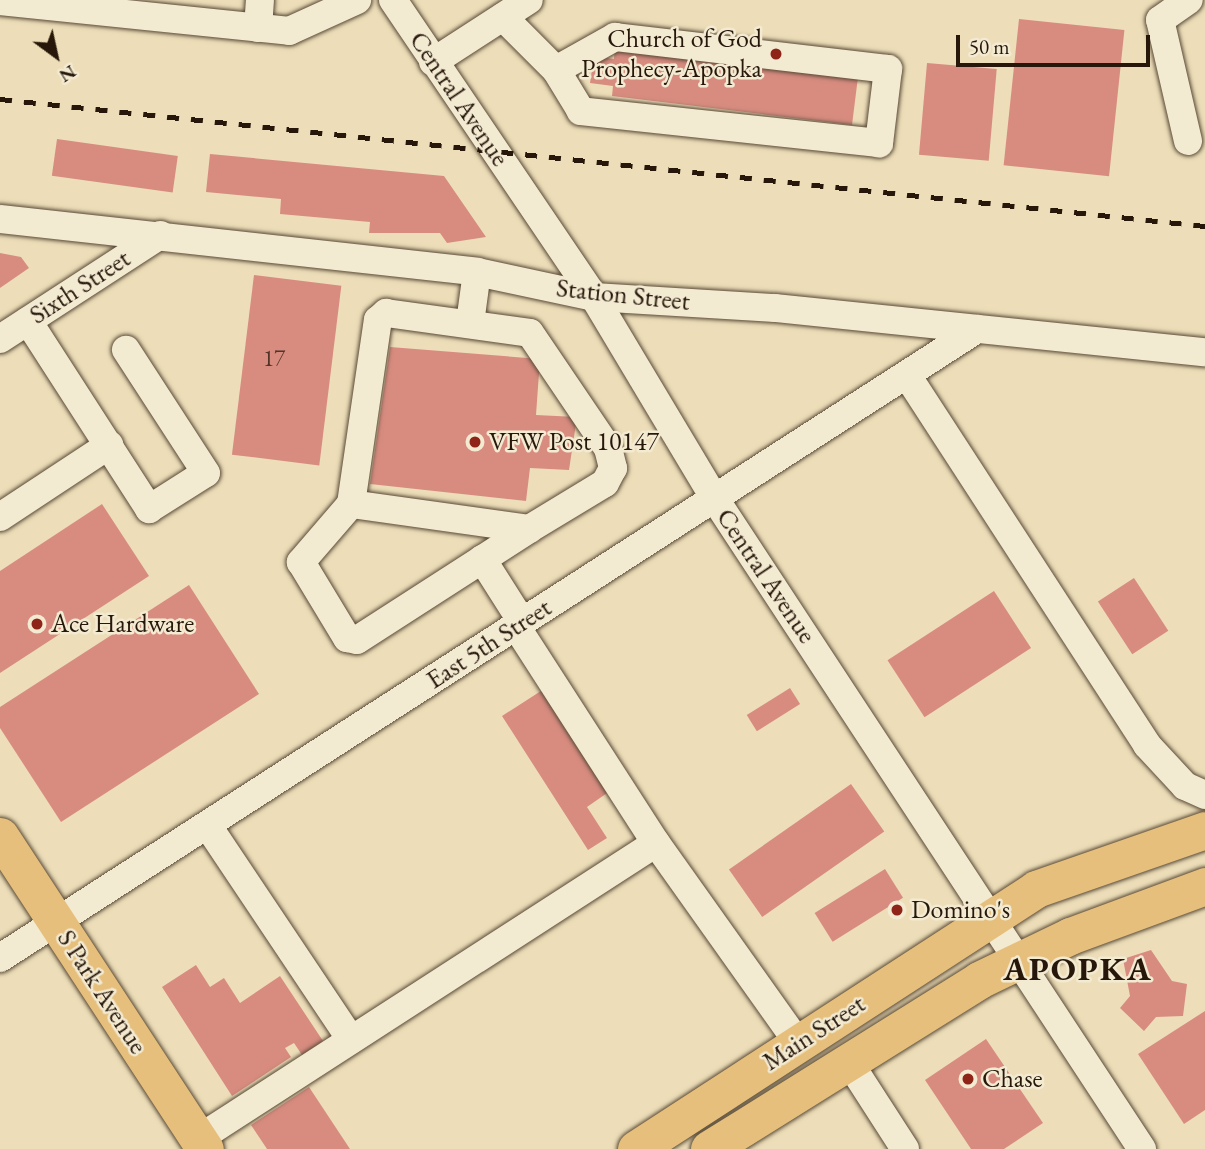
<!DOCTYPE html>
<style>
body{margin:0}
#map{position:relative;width:1205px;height:1149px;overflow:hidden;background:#eddeb9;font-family:"EB Garamond",serif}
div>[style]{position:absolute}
.building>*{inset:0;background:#d88c80;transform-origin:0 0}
.roads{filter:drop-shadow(0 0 2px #584936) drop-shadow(0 0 2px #584936)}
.minor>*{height:28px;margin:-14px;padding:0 14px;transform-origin:14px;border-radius:14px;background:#f3ead2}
.major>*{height:37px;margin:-18.5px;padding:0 18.5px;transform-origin:18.5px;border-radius:18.5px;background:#e6bf7c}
.rail>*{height:5px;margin-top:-2.5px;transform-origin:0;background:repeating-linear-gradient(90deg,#26170a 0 12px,transparent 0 24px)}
.dots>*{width:19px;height:19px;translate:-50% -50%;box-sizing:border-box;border:4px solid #f3ead2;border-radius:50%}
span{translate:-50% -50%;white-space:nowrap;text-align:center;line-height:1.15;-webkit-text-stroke:5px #f3ead2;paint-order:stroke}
.number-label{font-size:23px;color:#523428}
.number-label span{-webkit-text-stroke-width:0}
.poi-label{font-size:26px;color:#26170a}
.right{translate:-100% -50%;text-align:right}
.left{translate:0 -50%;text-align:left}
.street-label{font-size:26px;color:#26170a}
.district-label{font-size:33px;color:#26170a;font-weight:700;letter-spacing:2px}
.north{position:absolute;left:21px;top:21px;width:70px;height:70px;-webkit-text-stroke:5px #f3ead2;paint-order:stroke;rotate:147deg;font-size:19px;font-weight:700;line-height:28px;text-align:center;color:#26170a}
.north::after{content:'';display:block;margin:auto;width:24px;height:32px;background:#26170a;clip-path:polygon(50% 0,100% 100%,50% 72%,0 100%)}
.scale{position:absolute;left:956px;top:35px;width:194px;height:32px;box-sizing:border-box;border:4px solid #26170a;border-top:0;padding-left:9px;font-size:21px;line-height:24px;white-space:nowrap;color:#26170a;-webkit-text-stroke:5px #f3ead2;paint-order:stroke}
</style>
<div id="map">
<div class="building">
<i style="left:1019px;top:19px;width:106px;height:147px;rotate:6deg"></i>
<i style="clip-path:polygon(615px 47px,858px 77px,852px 125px,612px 96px,613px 86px,590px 83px,594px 56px,614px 59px)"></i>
<i style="left:927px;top:63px;width:70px;height:92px;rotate:5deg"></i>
<i style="left:57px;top:139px;width:122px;height:37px;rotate:8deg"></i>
<i style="clip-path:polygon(210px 154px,444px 176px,486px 237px,447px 243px,440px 233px,369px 233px,370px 222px,280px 214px,281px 199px,206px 192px)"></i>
<i style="clip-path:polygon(0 253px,21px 257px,29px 268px,0 288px)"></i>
<i style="left:254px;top:275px;width:88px;height:181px;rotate:7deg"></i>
<i style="clip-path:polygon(390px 347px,540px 359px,536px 415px,577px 417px,569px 470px,530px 468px,526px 501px,370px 484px)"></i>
<i style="clip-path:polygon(102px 504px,149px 576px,0 673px,0 571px)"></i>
<i style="left:1134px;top:578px;width:63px;height:43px;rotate:57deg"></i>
<i style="clip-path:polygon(189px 585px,259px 694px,61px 822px,0 728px,0 707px)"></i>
<i style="left:994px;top:591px;width:68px;height:127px;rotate:57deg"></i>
<i style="left:790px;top:688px;width:19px;height:51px;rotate:58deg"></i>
<i style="clip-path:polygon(544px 689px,610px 791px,587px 807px,607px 838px,588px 850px,502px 716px)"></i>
<i style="left:851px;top:784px;width:58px;height:149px;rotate:55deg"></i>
<i style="left:885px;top:869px;width:34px;height:83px;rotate:58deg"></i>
<i style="clip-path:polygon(1151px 950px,1172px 981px,1187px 984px,1183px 1016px,1156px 1017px,1144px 1031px,1120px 1008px,1130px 996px,1123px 959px)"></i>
<i style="clip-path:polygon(196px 965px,210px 987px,224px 978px,240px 1003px,280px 976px,323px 1041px,302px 1055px,294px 1043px,285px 1048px,291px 1057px,232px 1096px,162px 987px)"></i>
<i style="clip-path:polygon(1205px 1011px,1205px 1110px,1184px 1124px,1138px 1054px)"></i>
<i style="clip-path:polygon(986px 1039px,1043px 1123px,1004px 1149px,971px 1149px,925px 1080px)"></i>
<i style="clip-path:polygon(309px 1087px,350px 1149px,267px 1149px,251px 1125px)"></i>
</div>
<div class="roads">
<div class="minor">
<i style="left:393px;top:0;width:359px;rotate:55.9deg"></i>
<i style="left:594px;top:297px;width:235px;rotate:59.1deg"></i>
<i style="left:715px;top:499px;width:778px;rotate:56.7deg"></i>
<i style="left:0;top:1px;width:291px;rotate:5.9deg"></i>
<i style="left:289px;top:31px;width:75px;rotate:-24.5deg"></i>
<i style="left:503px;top:17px;width:75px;rotate:45deg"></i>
<i style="left:556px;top:70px;width:68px;rotate:-29.2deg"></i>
<i style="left:615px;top:37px;width:275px;rotate:6.7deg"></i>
<i style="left:888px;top:69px;width:75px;rotate:96.9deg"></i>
<i style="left:879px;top:143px;width:300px;rotate:-173.9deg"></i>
<i style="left:581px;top:111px;width:48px;rotate:-121.4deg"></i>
<i style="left:258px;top:28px;width:28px;rotate:-86deg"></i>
<i style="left:433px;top:62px;width:114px;rotate:-32.9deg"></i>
<i style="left:1188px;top:141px;width:124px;rotate:-103deg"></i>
<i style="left:1160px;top:20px;width:35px;rotate:-35deg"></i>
<i style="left:0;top:219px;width:480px;rotate:6.3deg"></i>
<i style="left:477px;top:272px;width:120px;rotate:12.1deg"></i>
<i style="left:594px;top:297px;width:182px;rotate:3.5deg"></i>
<i style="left:776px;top:308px;width:431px;rotate:5.9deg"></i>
<i style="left:386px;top:313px;width:145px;rotate:7.9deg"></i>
<i style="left:530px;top:333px;width:139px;rotate:55.9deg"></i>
<i style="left:608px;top:448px;width:21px;rotate:76deg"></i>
<i style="left:613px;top:468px;width:17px;rotate:118deg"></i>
<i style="left:605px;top:483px;width:89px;rotate:148.8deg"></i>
<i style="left:529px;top:529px;width:180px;rotate:-172deg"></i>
<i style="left:351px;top:504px;width:186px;rotate:-81.7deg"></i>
<i style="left:378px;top:320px;width:11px;rotate:-41deg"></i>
<i style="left:28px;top:321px;width:224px;rotate:57.2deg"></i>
<i style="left:149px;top:509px;width:67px;rotate:-32.3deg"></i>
<i style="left:206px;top:473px;width:147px;rotate:-123deg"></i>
<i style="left:470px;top:323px;width:51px;rotate:-82.2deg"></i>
<i style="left:0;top:339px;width:191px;rotate:-33deg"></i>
<i style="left:907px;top:375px;width:441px;rotate:57deg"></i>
<i style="left:1147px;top:745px;width:56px;rotate:47.2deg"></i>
<i style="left:1185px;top:786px;width:22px;rotate:24deg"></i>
<i style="left:351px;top:504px;width:77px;rotate:130.8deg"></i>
<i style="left:301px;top:562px;width:89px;rotate:58.8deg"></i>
<i style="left:347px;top:638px;width:10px;rotate:11deg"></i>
<i style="left:357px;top:640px;width:205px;rotate:-32.8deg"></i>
<i style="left:0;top:517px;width:131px;rotate:-33.4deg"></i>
<i style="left:482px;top:559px;width:75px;rotate:57.6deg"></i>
<i style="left:516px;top:626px;width:258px;rotate:57.2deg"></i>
<i style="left:656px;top:843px;width:245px;rotate:54.6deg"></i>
<i style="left:208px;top:826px;width:257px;rotate:56.2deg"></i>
<i style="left:0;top:958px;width:1162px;rotate:-32.77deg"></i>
<i style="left:847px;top:1059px;width:107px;rotate:57.2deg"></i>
<i style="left:198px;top:1139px;width:545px;rotate:-32.87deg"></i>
</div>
<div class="major">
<i style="left:0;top:836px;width:374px;rotate:56.8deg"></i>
<i style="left:636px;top:1149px;width:477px;rotate:-33deg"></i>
<i style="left:1036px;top:889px;width:179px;rotate:-19.2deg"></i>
<i style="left:709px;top:1149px;width:319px;rotate:-32deg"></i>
<i style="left:979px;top:980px;width:101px;rotate:-25.8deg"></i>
<i style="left:1070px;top:936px;width:144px;rotate:-20.3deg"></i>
</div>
</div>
<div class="rail">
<i style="left:0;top:99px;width:1212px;rotate:6.02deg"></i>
</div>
<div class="dots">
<i style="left:776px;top:54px;background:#8f2418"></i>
<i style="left:475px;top:442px;background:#8f2418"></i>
<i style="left:37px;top:624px;background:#8f2418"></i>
<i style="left:897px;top:910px;background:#8f2418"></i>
<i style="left:968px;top:1079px;background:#8f2418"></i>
</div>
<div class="number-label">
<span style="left:274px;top:358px">17</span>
</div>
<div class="poi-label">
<span class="right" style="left:762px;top:54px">Church of God<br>Prophecy-Apopka</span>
<span class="left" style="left:489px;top:442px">VFW Post 10147</span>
<span class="left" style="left:51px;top:624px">Ace Hardware</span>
<span class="left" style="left:911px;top:910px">Domino's</span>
<span class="left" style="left:982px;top:1079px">Chase</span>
</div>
<div class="street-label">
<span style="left:459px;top:99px;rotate:56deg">Central Avenue</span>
<span style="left:80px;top:287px;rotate:-33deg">Sixth Street</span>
<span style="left:623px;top:295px;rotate:6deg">Station Street</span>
<span style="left:766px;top:576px;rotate:56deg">Central Avenue</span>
<span style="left:489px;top:644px;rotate:-33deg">East 5th Street</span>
<span style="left:102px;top:992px;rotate:57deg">S Park Avenue</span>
<span style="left:814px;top:1033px;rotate:-33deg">Main Street</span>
</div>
<div class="district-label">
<span style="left:1078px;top:969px">APOPKA</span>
</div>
<div class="north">N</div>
<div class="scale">50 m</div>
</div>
